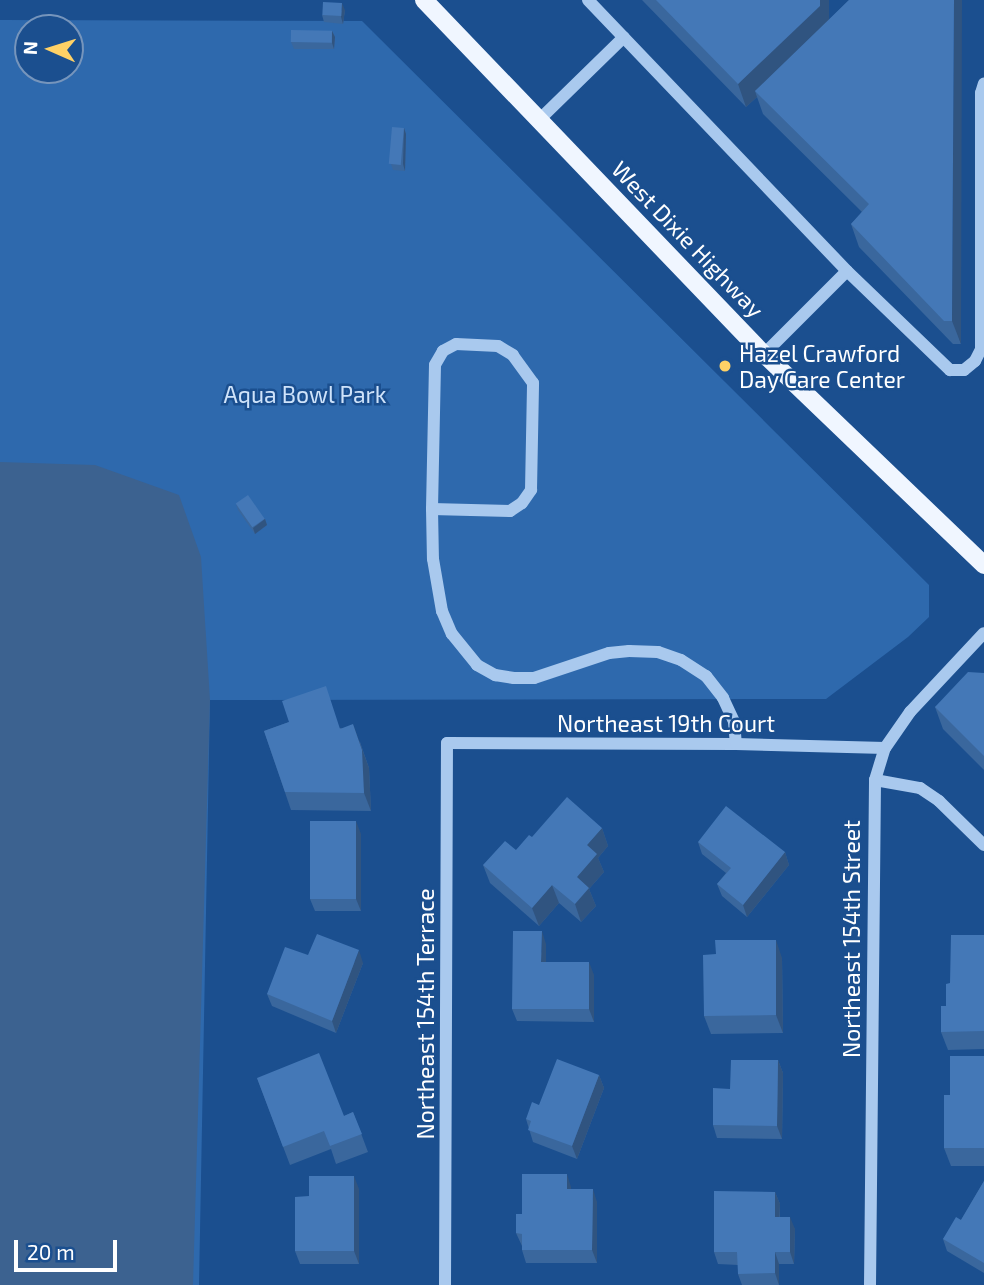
<!DOCTYPE html>
<style>
body{margin:0}
#map{position:relative;width:984px;height:1285px;overflow:hidden;background:#1b4f8f;font-family:"Exo 2",sans-serif}
div>[style]{position:absolute}
.green>*{inset:0;background:#2e69ad}
.water>*{inset:0;background:#3c6290}
.minor>*{height:12px;margin:-6px;padding:0 6px;transform-origin:6px;border-radius:6px;background:#a9c9ee}
.major>*{height:18px;margin:-9px;padding:0 9px;transform-origin:9px;border-radius:9px;background:#f0f6ff}
.wall>*{inset:0;background:#3a679d}
.shaded-wall>*{inset:0;background:#305480}
.building>*{inset:0;background:#4478b7;transform-origin:0 0}
.dots>*{width:19px;height:19px;translate:-50% -50%;box-sizing:border-box;border:4px solid #1b4f8f;border-radius:50%}
span{translate:-50% -50%;white-space:nowrap;text-align:center;line-height:1.15;-webkit-text-stroke:5px #1b4f8f;paint-order:stroke}
.street-label{font-size:23px;color:#fff}
.poi-label{font-size:23px;color:#fff}
.left{translate:0 -50%;text-align:left}
.park-label{font-size:23px;color:#cfe3fa}
.north{position:absolute;left:14px;top:14px;width:70px;height:70px;box-sizing:border-box;background:#1b4f8f;border:2px solid #7695bc;border-radius:50%;rotate:273deg;font-size:19px;font-weight:700;line-height:28px;text-align:center;color:#fff}
.north::after{content:'';display:block;margin:auto;width:24px;height:32px;background:#ffd166;clip-path:polygon(50% 0,100% 100%,50% 72%,0 100%)}
.scale{position:absolute;left:14px;top:1240px;width:103px;height:32px;box-sizing:border-box;border:4px solid #fff;border-top:0;padding-left:9px;font-size:21px;line-height:24px;white-space:nowrap;color:#fff;-webkit-text-stroke:5px #1b4f8f;paint-order:stroke}
</style>
<div id="map">
<div class="green">
<i style="clip-path:polygon(evenodd,0 20px,362px 21px,929px 585px,929px 617px,908px 637px,826px 699px,210px 700px,199px 1285px,0 1285px,0 20px,28px 28px,70px 28px,70px 70px,28px 70px,28px 28px)"></i>
</div>
<div class="water">
<i style="clip-path:polygon(0 462px,95px 465px,179px 495px,201px 557px,210px 700px,193px 1285px,0 1285px)"></i>
</div>
<div class="minor">
<i style="left:588px;top:0;width:375px;rotate:46.3deg"></i>
<i style="left:847px;top:271px;width:143px;rotate:43.9deg"></i>
<i style="left:950px;top:370px;width:14px"></i>
<i style="left:964px;top:370px;width:14px;rotate:-39deg"></i>
<i style="left:975px;top:361px;width:13px;rotate:-63deg"></i>
<i style="left:981px;top:349px;width:256px;rotate:-90deg"></i>
<i style="left:981px;top:93px;width:10px;rotate:-73deg"></i>
<i style="left:540px;top:119px;width:117px;rotate:-44.3deg"></i>
<i style="left:764px;top:354px;width:117px;rotate:-45deg"></i>
<i style="left:432px;top:509px;width:78px;rotate:1.5deg"></i>
<i style="left:510px;top:511px;width:14px;rotate:-34deg"></i>
<i style="left:522px;top:503px;width:16px;rotate:-55deg"></i>
<i style="left:531px;top:490px;width:107px;rotate:-88.9deg"></i>
<i style="left:533px;top:383px;width:34px;rotate:-126deg"></i>
<i style="left:513px;top:355px;width:17px;rotate:-149deg"></i>
<i style="left:498px;top:346px;width:42px;rotate:-177.3deg"></i>
<i style="left:456px;top:344px;width:15px;rotate:152deg"></i>
<i style="left:443px;top:351px;width:16px;rotate:120deg"></i>
<i style="left:435px;top:365px;width:144px;rotate:91.2deg"></i>
<i style="left:432px;top:509px;width:50px;rotate:88.9deg"></i>
<i style="left:433px;top:559px;width:53px;rotate:80.2deg"></i>
<i style="left:442px;top:611px;width:25px;rotate:67deg"></i>
<i style="left:452px;top:634px;width:40px;rotate:51deg"></i>
<i style="left:477px;top:665px;width:21px;rotate:29deg"></i>
<i style="left:495px;top:675px;width:19px;rotate:9deg"></i>
<i style="left:514px;top:678px;width:20px"></i>
<i style="left:534px;top:678px;width:79px;rotate:-18.4deg"></i>
<i style="left:609px;top:653px;width:20px;rotate:-6deg"></i>
<i style="left:629px;top:651px;width:29px;rotate:2deg"></i>
<i style="left:658px;top:652px;width:24px;rotate:19deg"></i>
<i style="left:681px;top:660px;width:30px;rotate:33deg"></i>
<i style="left:706px;top:676px;width:28px;rotate:52deg"></i>
<i style="left:723px;top:698px;width:26px;rotate:65deg"></i>
<i style="left:734px;top:722px;width:22px;rotate:85deg"></i>
<i style="left:875px;top:780px;width:46px;rotate:10.1deg"></i>
<i style="left:920px;top:788px;width:23px;rotate:34deg"></i>
<i style="left:939px;top:801px;width:63px;rotate:44.4deg"></i>
<i style="left:445px;top:1285px;width:542px;rotate:-89.79deg"></i>
<i style="left:447px;top:743px;width:289px;rotate:0.2deg"></i>
<i style="left:736px;top:744px;width:149px;rotate:1.5deg"></i>
<i style="left:870px;top:1285px;width:505px;rotate:-89.43deg"></i>
<i style="left:875px;top:780px;width:34px;rotate:-73deg"></i>
<i style="left:885px;top:748px;width:44px;rotate:-55.2deg"></i>
<i style="left:910px;top:712px;width:108px;rotate:-46.9deg"></i>
</div>
<div class="major">
<i style="left:424px;top:0;width:491px;rotate:46.2deg"></i>
<i style="left:764px;top:354px;width:305px;rotate:43.8deg"></i>
</div>
<div class="wall">
<i style="clip-path:polygon(642px 0,829px 0,829px 20px,849px 0,961px 344px,953px 344px,859px 247px,851px 224px,862px 212px,763px 114px,757px 97px,746px 107px)"></i>
<i style="clip-path:polygon(345px 10px,343px 24px,324px 22px,322px 15px)"></i>
<i style="clip-path:polygon(332px 31px,335px 37px,334px 49px,294px 49px,291px 42px)"></i>
<i style="clip-path:polygon(404px 128px,406px 134px,405px 171px,393px 170px,391px 164px)"></i>
<i style="clip-path:polygon(236px 504px,265px 519px,267px 525px,255px 534px,238px 510px)"></i>
<i style="clip-path:polygon(984px 673px,984px 770px,943px 729px,935px 707px)"></i>
<i style="clip-path:polygon(289px 722px,341px 728px,360px 742px,369px 768px,371px 811px,291px 810px,264px 731px)"></i>
<i style="clip-path:polygon(602px 828px,608px 846px,598px 858px,604px 872px,589px 889px,596px 906px,581px 922px,559px 903px,539px 926px,490px 883px,483px 865px,516px 850px,532px 837px)"></i>
<i style="clip-path:polygon(361px 834px,361px 911px,315px 911px,310px 899px)"></i>
<i style="clip-path:polygon(698px 842px,785px 852px,789px 865px,747px 917px,722px 896px,717px 884px,726px 873px,702px 854px)"></i>
<i style="clip-path:polygon(984px 935px,984px 1049px,948px 1050px,941px 1032px,946px 1006px)"></i>
<i style="clip-path:polygon(546px 944px,546px 962px,594px 975px,594px 1022px,517px 1021px,512px 1009px)"></i>
<i style="clip-path:polygon(716px 954px,782px 958px,783px 1033px,711px 1034px,704px 1016px)"></i>
<i style="clip-path:polygon(308px 955px,363px 963px,336px 1033px,272px 1006px,267px 994px)"></i>
<i style="clip-path:polygon(984px 1056px,984px 1166px,951px 1166px,944px 1148px,950px 1095px)"></i>
<i style="clip-path:polygon(778px 1060px,783px 1073px,782px 1139px,717px 1138px,713px 1125px,730px 1089px)"></i>
<i style="clip-path:polygon(599px 1075px,604px 1088px,577px 1159px,533px 1142px,526px 1119px,539px 1105px)"></i>
<i style="clip-path:polygon(257px 1078px,344px 1116px,353px 1112px,368px 1152px,336px 1164px,331px 1149px,290px 1165px)"></i>
<i style="clip-path:polygon(984px 1181px,984px 1273px,947px 1251px,943px 1239px,961px 1220px)"></i>
<i style="clip-path:polygon(571px 1187px,571px 1189px,597px 1202px,597px 1263px,526px 1263px,522px 1250px,522px 1246px,516px 1233px,522px 1214px)"></i>
<i style="clip-path:polygon(359px 1189px,359px 1264px,300px 1264px,295px 1251px)"></i>
<i style="clip-path:polygon(775px 1192px,780px 1204px,780px 1217px,795px 1229px,794px 1264px,779px 1264px,779px 1285px,742px 1285px,738px 1274px,738px 1265px,718px 1264px,714px 1252px)"></i>
</div>
<div class="shaded-wall">
<i style="clip-path:polygon(820px 0,829px 0,829px 29px,755px 91px,757px 97px,746px 107px,738px 84px)"></i>
<i style="clip-path:polygon(954px 0,962px 0,961px 344px,952px 321px)"></i>
<i style="clip-path:polygon(342px 3px,345px 10px,343px 24px,341px 17px)"></i>
<i style="clip-path:polygon(332px 31px,335px 37px,334px 49px,332px 43px)"></i>
<i style="clip-path:polygon(404px 128px,406px 134px,405px 171px,403px 164px)"></i>
<i style="clip-path:polygon(265px 519px,267px 525px,255px 534px,253px 528px)"></i>
<i style="clip-path:polygon(353px 724px,369px 768px,371px 811px,364px 793px)"></i>
<i style="clip-path:polygon(356px 821px,361px 834px,361px 911px,356px 899px)"></i>
<i style="clip-path:polygon(602px 828px,608px 846px,598px 858px,604px 872px,589px 889px,596px 906px,581px 922px,575px 904px,577px 877px,587px 845px)"></i>
<i style="clip-path:polygon(785px 852px,789px 865px,747px 917px,743px 905px)"></i>
<i style="clip-path:polygon(552px 885px,559px 903px,539px 926px,532px 908px)"></i>
<i style="clip-path:polygon(542px 931px,546px 944px,546px 975px,541px 962px)"></i>
<i style="clip-path:polygon(776px 940px,782px 958px,783px 1033px,776px 1015px)"></i>
<i style="clip-path:polygon(359px 950px,363px 963px,336px 1033px,332px 1021px)"></i>
<i style="clip-path:polygon(589px 962px,594px 975px,594px 1022px,589px 1009px)"></i>
<i style="clip-path:polygon(778px 1060px,783px 1073px,782px 1139px,777px 1126px)"></i>
<i style="clip-path:polygon(599px 1075px,604px 1088px,577px 1159px,572px 1146px)"></i>
<i style="clip-path:polygon(567px 1174px,571px 1187px,572px 1202px,567px 1189px)"></i>
<i style="clip-path:polygon(354px 1176px,359px 1189px,359px 1264px,354px 1251px)"></i>
<i style="clip-path:polygon(593px 1189px,597px 1202px,597px 1263px,592px 1250px)"></i>
<i style="clip-path:polygon(775px 1192px,780px 1204px,779px 1230px,775px 1217px)"></i>
<i style="clip-path:polygon(790px 1217px,795px 1229px,794px 1264px,790px 1252px)"></i>
<i style="clip-path:polygon(775px 1252px,779px 1264px,779px 1285px,775px 1273px)"></i>
</div>
<div class="building">
<i style="clip-path:polygon(656px 0,820px 0,820px 6px,738px 84px)"></i>
<i style="clip-path:polygon(849px 0,954px 0,952px 321px,944px 321px,851px 224px,869px 204px,755px 91px)"></i>
<i style="left:323px;top:2px;width:19px;height:13px;rotate:3deg"></i>
<i style="left:291px;top:30px;width:41px;height:12px;rotate:1deg"></i>
<i style="left:392px;top:127px;width:12px;height:37px;rotate:5deg"></i>
<i style="left:248px;top:495px;width:29px;height:15px;rotate:55deg"></i>
<i style="clip-path:polygon(968px 672px,984px 673px,984px 756px,935px 707px)"></i>
<i style="clip-path:polygon(326px 686px,340px 729px,353px 724px,362px 750px,364px 793px,285px 792px,264px 731px,289px 722px,282px 701px)"></i>
<i style="clip-path:polygon(567px 797px,602px 828px,587px 845px,597px 854px,577px 877px,589px 888px,575px 904px,552px 885px,532px 908px,483px 865px,505px 841px,516px 850px,529px 835px,532px 837px)"></i>
<i style="clip-path:polygon(726px 806px,785px 852px,743px 905px,717px 884px,731px 868px,698px 842px)"></i>
<i style="left:310px;top:821px;width:46px;height:78px"></i>
<i style="clip-path:polygon(513px 931px,542px 931px,541px 962px,589px 962px,589px 1009px,512px 1009px)"></i>
<i style="clip-path:polygon(317px 934px,359px 950px,332px 1021px,267px 994px,285px 947px,308px 955px)"></i>
<i style="clip-path:polygon(951px 935px,984px 935px,984px 1031px,941px 1032px,941px 1006px,946px 1006px,946px 984px,950px 983px)"></i>
<i style="clip-path:polygon(715px 940px,776px 940px,776px 1015px,704px 1016px,703px 955px,716px 954px)"></i>
<i style="clip-path:polygon(319px 1053px,344px 1116px,353px 1112px,362px 1134px,330px 1146px,324px 1131px,283px 1147px,257px 1078px)"></i>
<i style="clip-path:polygon(950px 1056px,984px 1056px,984px 1148px,944px 1148px,944px 1095px,950px 1095px)"></i>
<i style="clip-path:polygon(557px 1059px,599px 1075px,572px 1146px,528px 1130px,531px 1121px,526px 1119px,532px 1102px,539px 1105px)"></i>
<i style="clip-path:polygon(731px 1060px,778px 1060px,777px 1126px,713px 1125px,713px 1088px,730px 1089px)"></i>
<i style="clip-path:polygon(522px 1174px,567px 1174px,567px 1189px,593px 1189px,592px 1250px,522px 1250px,522px 1234px,516px 1233px,516px 1214px,522px 1214px)"></i>
<i style="clip-path:polygon(309px 1176px,354px 1176px,354px 1251px,295px 1251px,295px 1197px,309px 1196px)"></i>
<i style="clip-path:polygon(984px 1181px,984px 1263px,943px 1239px,956px 1217px,961px 1220px)"></i>
<i style="clip-path:polygon(714px 1191px,775px 1192px,775px 1217px,790px 1217px,790px 1252px,775px 1252px,775px 1273px,738px 1274px,737px 1252px,714px 1252px)"></i>
</div>
<div class="dots">
<i style="left:725px;top:366px;background:#ffd166"></i>
</div>
<div class="street-label">
<span style="left:688px;top:239px;rotate:46deg">West Dixie Highway</span>
<span style="left:666px;top:723px">Northeast 19th Court</span>
<span style="left:851px;top:939px;rotate:-90deg">Northeast 154th Street</span>
<span style="left:425px;top:1014px;rotate:-90deg">Northeast 154th Terrace</span>
</div>
<div class="poi-label">
<span class="left" style="left:739px;top:366px">Hazel Crawford<br>Day Care Center</span>
</div>
<div class="park-label">
<span style="left:305px;top:394px">Aqua Bowl Park</span>
</div>
<div class="north">N</div>
<div class="scale">20 m</div>
</div>
